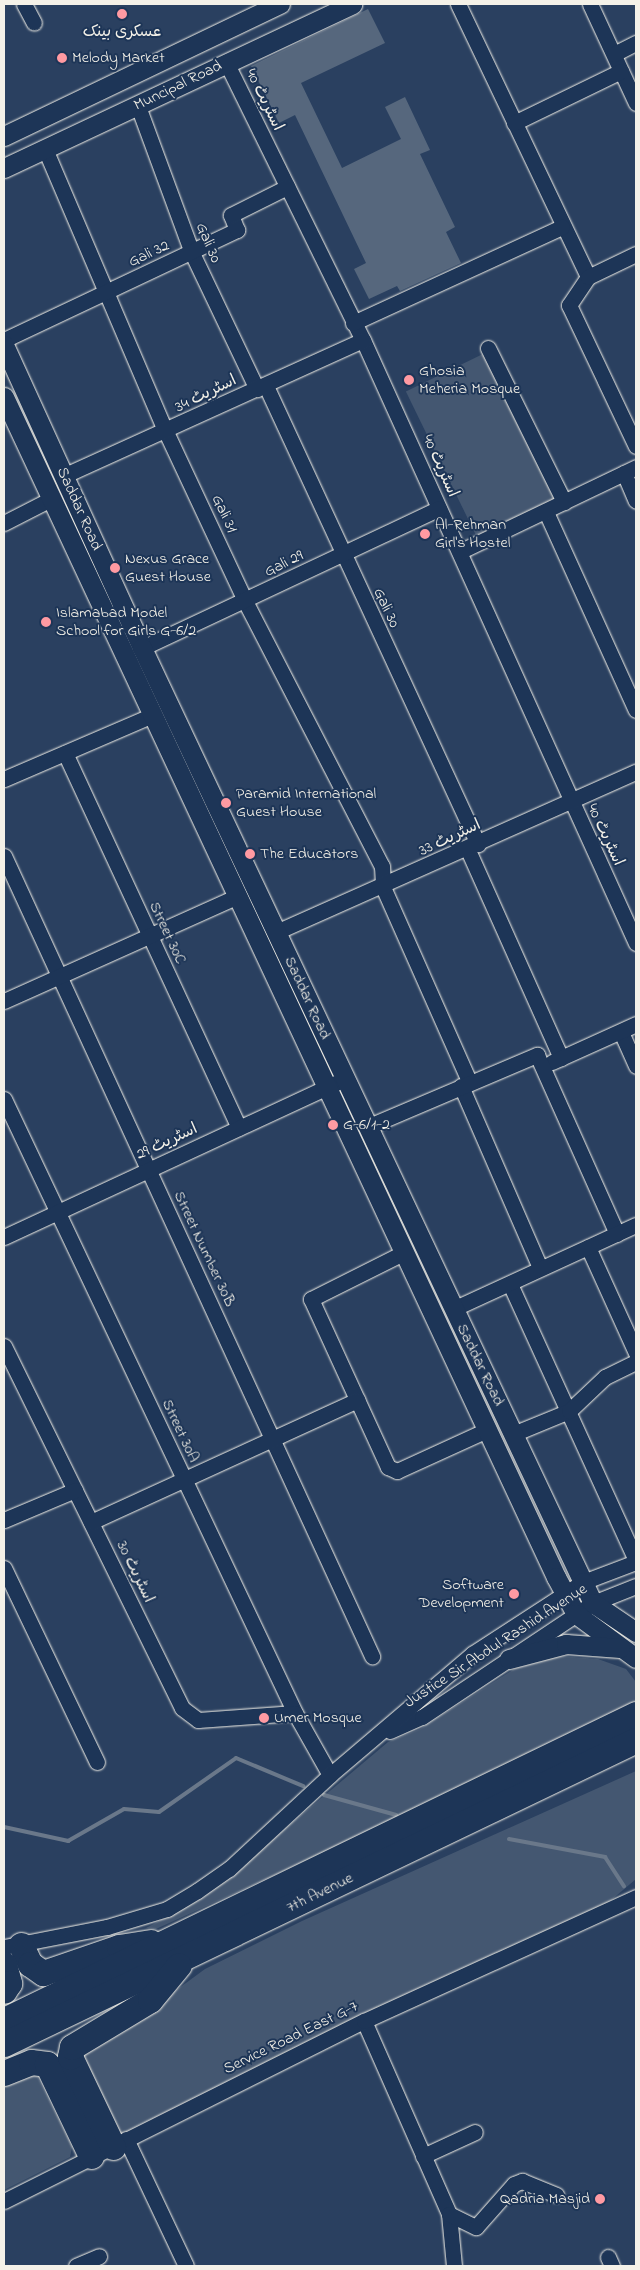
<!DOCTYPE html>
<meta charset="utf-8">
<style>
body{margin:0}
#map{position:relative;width:640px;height:2270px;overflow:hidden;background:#2a4060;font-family:"Indie Flower","Playpen Sans Arabic",sans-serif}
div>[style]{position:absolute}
.green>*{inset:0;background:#445771;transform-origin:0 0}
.stream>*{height:4px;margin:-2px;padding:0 2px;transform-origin:2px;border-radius:2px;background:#6a788a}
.building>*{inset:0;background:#56677d}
.roads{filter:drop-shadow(0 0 1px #f4f1e8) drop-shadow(0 0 1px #f4f1e8)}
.minor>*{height:15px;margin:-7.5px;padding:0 7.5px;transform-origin:7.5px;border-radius:7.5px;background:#1d3557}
.tertiary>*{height:19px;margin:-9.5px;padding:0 9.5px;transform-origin:9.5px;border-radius:9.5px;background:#1d3557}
.primary>*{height:25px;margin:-12.5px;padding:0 12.5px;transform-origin:12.5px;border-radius:12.5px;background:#1d3557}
.dots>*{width:14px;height:14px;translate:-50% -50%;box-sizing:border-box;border:2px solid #1d3557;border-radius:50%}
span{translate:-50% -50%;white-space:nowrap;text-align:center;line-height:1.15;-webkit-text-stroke:4px #1d3557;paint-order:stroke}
.poi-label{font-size:16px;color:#f4f1e8}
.left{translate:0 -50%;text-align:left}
.right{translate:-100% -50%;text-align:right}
.street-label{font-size:16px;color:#f4f1e8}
.frame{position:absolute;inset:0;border:5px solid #f4f1e8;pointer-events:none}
</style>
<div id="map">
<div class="green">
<i style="left:485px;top:353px;width:166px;height:88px;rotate:64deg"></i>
<i style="clip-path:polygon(560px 1656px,598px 1659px,626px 1669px,636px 1682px,636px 1702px,369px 1832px,156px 1929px,146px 1928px,204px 1897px,388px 1742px,420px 1729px,516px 1668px)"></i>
<i style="clip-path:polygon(636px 1771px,636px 1879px,597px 1912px,116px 2139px,80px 2059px,81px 2045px,141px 2016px,205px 1969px,302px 1921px)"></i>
<i style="clip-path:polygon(36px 2074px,72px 2147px,70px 2157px,4px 2190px,4px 2082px)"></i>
</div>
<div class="stream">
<i style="left:324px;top:1795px;width:75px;rotate:15.5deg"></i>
<i style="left:4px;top:1827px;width:66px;rotate:12.3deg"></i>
<i style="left:68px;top:1841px;width:64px;rotate:-29.7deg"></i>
<i style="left:124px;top:1809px;width:35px;rotate:5deg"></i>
<i style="left:159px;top:1812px;width:94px;rotate:-35deg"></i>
<i style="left:236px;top:1758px;width:73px;rotate:22.7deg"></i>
<i style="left:509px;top:1839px;width:98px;rotate:10.6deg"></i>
<i style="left:605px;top:1857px;width:35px;rotate:57deg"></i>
</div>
<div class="building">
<i style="clip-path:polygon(368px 9px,385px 43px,301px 83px,342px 168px,401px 139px,385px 107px,405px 97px,430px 150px,420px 154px,455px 227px,446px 232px,461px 263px,400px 291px,397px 286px,369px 299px,354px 269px,366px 263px,295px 115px,279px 123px,251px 66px)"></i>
</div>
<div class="roads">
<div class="minor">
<i style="left:24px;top:4px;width:21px;rotate:62deg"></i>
<i style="left:458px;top:4px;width:302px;rotate:64.5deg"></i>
<i style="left:590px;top:4px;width:109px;rotate:65.1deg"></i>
<i style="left:614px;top:54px;width:25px;rotate:-27deg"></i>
<i style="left:226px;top:62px;width:310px;rotate:63.8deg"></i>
<i style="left:363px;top:340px;width:662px;rotate:65.64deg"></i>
<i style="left:138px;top:106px;width:157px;rotate:69.8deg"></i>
<i style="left:192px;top:253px;width:151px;rotate:64.5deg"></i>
<i style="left:514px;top:123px;width:119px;rotate:-25.9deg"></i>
<i style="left:45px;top:149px;width:308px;rotate:66.9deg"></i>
<i style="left:166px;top:432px;width:189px;rotate:64.9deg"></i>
<i style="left:246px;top:603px;width:296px;rotate:62.7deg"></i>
<i style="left:382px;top:866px;width:21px;rotate:87deg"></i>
<i style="left:383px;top:887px;width:212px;rotate:66.1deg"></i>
<i style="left:588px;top:277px;width:34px;rotate:124deg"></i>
<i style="left:569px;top:305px;width:156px;rotate:64.6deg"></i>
<i style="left:588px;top:277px;width:53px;rotate:-25.6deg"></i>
<i style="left:353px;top:323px;width:230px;rotate:-24.7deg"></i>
<i style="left:4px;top:340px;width:258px;rotate:-25.3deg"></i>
<i style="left:237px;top:230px;width:16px;rotate:-112deg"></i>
<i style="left:231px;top:215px;width:63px;rotate:-26.6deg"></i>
<i style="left:488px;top:348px;width:172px;rotate:63.7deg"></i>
<i style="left:266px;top:386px;width:505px;rotate:65.16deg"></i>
<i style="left:624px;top:473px;width:30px;rotate:67deg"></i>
<i style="left:63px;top:476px;width:329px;rotate:-24.4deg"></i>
<i style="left:546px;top:512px;width:217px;rotate:65.6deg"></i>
<i style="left:4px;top:523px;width:53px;rotate:-27.1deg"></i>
<i style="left:461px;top:551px;width:194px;rotate:-25.6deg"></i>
<i style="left:142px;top:648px;width:328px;rotate:-25.2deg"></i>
<i style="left:65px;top:753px;width:413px;rotate:65.1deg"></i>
<i style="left:4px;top:779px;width:159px;rotate:-23.3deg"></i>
<i style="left:468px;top:850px;width:228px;rotate:65.9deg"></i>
<i style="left:4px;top:856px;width:881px;rotate:65.3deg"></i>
<i style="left:276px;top:932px;width:394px;rotate:-24deg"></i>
<i style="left:4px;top:1001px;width:253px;rotate:-24.2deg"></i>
<i style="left:621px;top:1032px;width:37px;rotate:66deg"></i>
<i style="left:552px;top:1062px;width:92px;rotate:-24.3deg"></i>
<i style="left:461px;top:1086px;width:198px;rotate:66.5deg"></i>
<i style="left:4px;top:1099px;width:679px;rotate:64.64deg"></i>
<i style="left:295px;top:1713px;width:71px;rotate:60.6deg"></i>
<i style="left:367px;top:1127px;width:185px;rotate:-23deg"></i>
<i style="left:537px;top:1055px;width:196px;rotate:65.9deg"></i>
<i style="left:4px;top:1237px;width:366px;rotate:-24.9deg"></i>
<i style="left:588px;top:1247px;width:116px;rotate:65.6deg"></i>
<i style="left:403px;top:1253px;width:103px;rotate:153.4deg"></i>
<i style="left:311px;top:1299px;width:185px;rotate:65.4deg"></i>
<i style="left:388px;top:1467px;width:10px;rotate:24deg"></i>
<i style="left:397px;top:1471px;width:99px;rotate:-24.5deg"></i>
<i style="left:510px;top:1284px;width:303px;rotate:65.5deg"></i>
<i style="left:453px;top:1309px;width:201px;rotate:-24.7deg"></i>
<i style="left:4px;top:1346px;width:403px;rotate:63.8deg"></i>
<i style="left:182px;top:1708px;width:20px;rotate:37deg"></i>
<i style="left:198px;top:1720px;width:97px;rotate:-4.1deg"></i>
<i style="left:513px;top:1434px;width:61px;rotate:-22.3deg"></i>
<i style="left:569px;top:1411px;width:50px;rotate:-43.4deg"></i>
<i style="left:605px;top:1377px;width:34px;rotate:-26deg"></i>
<i style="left:4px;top:1520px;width:77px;rotate:-22.9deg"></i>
<i style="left:91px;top:1522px;width:293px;rotate:-24.6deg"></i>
<i style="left:4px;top:1568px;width:215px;rotate:64.4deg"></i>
<i style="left:390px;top:1731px;width:35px;rotate:-24deg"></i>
<i style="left:422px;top:1717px;width:206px;rotate:-33.7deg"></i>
<i style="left:593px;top:1603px;width:46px;rotate:-21.6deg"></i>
<i style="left:4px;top:1947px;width:105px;rotate:-11deg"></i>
<i style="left:107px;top:1927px;width:63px;rotate:-16.7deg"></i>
<i style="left:167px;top:1909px;width:35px;rotate:-31deg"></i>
<i style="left:197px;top:1891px;width:39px;rotate:-35deg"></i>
<i style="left:229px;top:1869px;width:138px;rotate:-42.9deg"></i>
<i style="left:330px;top:1775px;width:187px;rotate:-40.4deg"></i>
<i style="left:472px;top:1654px;width:132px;rotate:-33deg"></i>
<i style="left:583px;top:1582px;width:57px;rotate:-20.7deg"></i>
<i style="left:364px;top:2021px;width:211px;rotate:66.2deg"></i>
<i style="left:449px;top:2214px;width:52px;rotate:84.5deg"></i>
<i style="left:126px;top:2139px;width:140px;rotate:64.7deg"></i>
<i style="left:423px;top:2156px;width:57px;rotate:-24.8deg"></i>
<i style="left:4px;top:2201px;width:402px;rotate:-26.6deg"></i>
<i style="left:364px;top:2021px;width:299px;rotate:-24.5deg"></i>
<i style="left:449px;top:2214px;width:30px;rotate:26deg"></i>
<i style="left:476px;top:2227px;width:57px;rotate:-48.5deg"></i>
<i style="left:514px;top:2184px;width:9px;rotate:-21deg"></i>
<i style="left:522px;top:2181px;width:37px;rotate:22deg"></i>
<i style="left:608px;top:2257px;width:10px;rotate:66deg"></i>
<i style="left:76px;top:2266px;width:25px;rotate:-23deg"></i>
</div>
<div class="tertiary">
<i style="left:4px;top:136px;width:306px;rotate:-25.6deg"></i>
<i style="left:4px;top:168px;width:385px;rotate:-25.2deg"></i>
<i style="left:4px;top:345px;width:333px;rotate:65.5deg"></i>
<i style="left:142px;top:648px;width:1033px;rotate:64.73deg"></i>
<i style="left:583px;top:1582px;width:23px;rotate:65deg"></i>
<i style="left:593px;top:1603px;width:52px;rotate:34deg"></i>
<i style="left:4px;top:397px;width:1303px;rotate:64.93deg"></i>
<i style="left:556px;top:1577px;width:42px;rotate:61.6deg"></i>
<i style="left:576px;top:1614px;width:74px;rotate:36.3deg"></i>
<i style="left:509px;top:1659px;width:59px;rotate:-14.7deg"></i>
<i style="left:566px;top:1644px;width:54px;rotate:4.2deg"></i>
</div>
<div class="primary">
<i style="left:21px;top:1945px;width:21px;rotate:65deg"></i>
<i style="left:30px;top:1964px;width:16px;rotate:35deg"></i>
<i style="left:43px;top:1973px;width:80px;rotate:-18.9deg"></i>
<i style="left:119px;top:1947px;width:32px;rotate:-9deg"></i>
<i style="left:4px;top:1964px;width:20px;rotate:75deg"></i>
<i style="left:9px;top:1983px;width:9px;rotate:122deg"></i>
<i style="left:4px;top:2020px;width:702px;rotate:-25.84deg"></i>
<i style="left:4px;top:2044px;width:701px;rotate:-25.69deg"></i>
<i style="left:4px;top:2073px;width:29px;rotate:-22deg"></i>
<i style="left:31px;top:2062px;width:16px;rotate:7deg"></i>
<i style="left:47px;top:2064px;width:102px;rotate:64.4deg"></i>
<i style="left:113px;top:2147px;width:100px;rotate:-115.5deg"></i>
<i style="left:70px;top:2057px;width:10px;rotate:-79deg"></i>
<i style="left:72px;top:2047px;width:91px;rotate:-31.1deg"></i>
<i style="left:150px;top:2000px;width:45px;rotate:-50.4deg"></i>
</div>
</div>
<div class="dots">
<i style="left:122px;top:14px;background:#ff9aa2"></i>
<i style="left:62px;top:58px;background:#ff9aa2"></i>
<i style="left:409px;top:380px;background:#ff9aa2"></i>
<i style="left:425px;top:534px;background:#ff9aa2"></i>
<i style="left:115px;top:568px;background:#ff9aa2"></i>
<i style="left:46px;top:622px;background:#ff9aa2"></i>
<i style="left:226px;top:803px;background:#ff9aa2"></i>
<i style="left:250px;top:854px;background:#ff9aa2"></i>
<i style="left:333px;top:1125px;background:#ff9aa2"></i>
<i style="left:514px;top:1594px;background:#ff9aa2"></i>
<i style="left:264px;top:1718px;background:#ff9aa2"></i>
<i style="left:600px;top:2199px;background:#ff9aa2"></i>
</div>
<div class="poi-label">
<span style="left:122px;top:32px">عسکری بینک</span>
<span class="left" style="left:72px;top:58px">Melody Market</span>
<span class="left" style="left:419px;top:380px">Ghosia<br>Meheria Mosque</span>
<span class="left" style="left:435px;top:534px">Al-Rehman<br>Girl's Hostel</span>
<span class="left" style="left:125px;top:568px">Nexus Grace<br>Guest House</span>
<span class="left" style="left:56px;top:622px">Islamabad Model<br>School for Girls G-6/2</span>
<span class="left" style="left:236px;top:803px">Paramid International<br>Guest House</span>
<span class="left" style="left:260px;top:854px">The Educators</span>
<span class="left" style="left:343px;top:1125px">G-6/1-2</span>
<span class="right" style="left:504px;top:1594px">Software<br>Development</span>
<span class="left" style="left:274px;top:1718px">Umer Mosque</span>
<span class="right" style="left:590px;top:2199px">Qadria Masjid</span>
</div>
<div class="street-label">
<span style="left:178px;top:86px;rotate:-26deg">Muncipal Road</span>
<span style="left:264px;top:100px;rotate:64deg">اسٹریٹ 40</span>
<span style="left:208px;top:243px;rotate:67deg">Gali 30</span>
<span style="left:149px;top:254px;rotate:-25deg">Gali 32</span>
<span style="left:206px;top:394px;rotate:-26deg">اسٹریٹ 34</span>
<span style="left:440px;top:466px;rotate:66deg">اسٹریٹ 40</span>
<span style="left:79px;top:509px;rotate:66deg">Saddar Road</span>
<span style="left:224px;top:514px;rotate:65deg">Gali 31</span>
<span style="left:284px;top:564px;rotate:-26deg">Gali 29</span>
<span style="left:386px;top:608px;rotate:65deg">Gali 30</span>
<span style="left:605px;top:835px;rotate:65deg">اسٹریٹ 40</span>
<span style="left:450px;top:838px;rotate:-25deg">اسٹریٹ 33</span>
<span style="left:167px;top:933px;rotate:65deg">Street 30C</span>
<span style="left:307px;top:998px;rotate:65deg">Saddar Road</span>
<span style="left:167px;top:1142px;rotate:-25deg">اسٹریٹ 29</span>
<span style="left:204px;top:1249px;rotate:65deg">Street Number 30B</span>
<span style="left:480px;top:1365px;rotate:64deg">Saddar Road</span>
<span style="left:180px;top:1431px;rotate:65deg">Street 30A</span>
<span style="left:135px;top:1572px;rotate:64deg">اسٹریٹ 30</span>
<span style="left:496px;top:1646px;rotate:-33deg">Justice Sir Abdul Rashid Avenue</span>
<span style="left:320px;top:1893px;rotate:-26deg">7th Avenue</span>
<span style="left:291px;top:2038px;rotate:-26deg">Service Road East G-7</span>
</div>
<div class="frame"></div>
</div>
